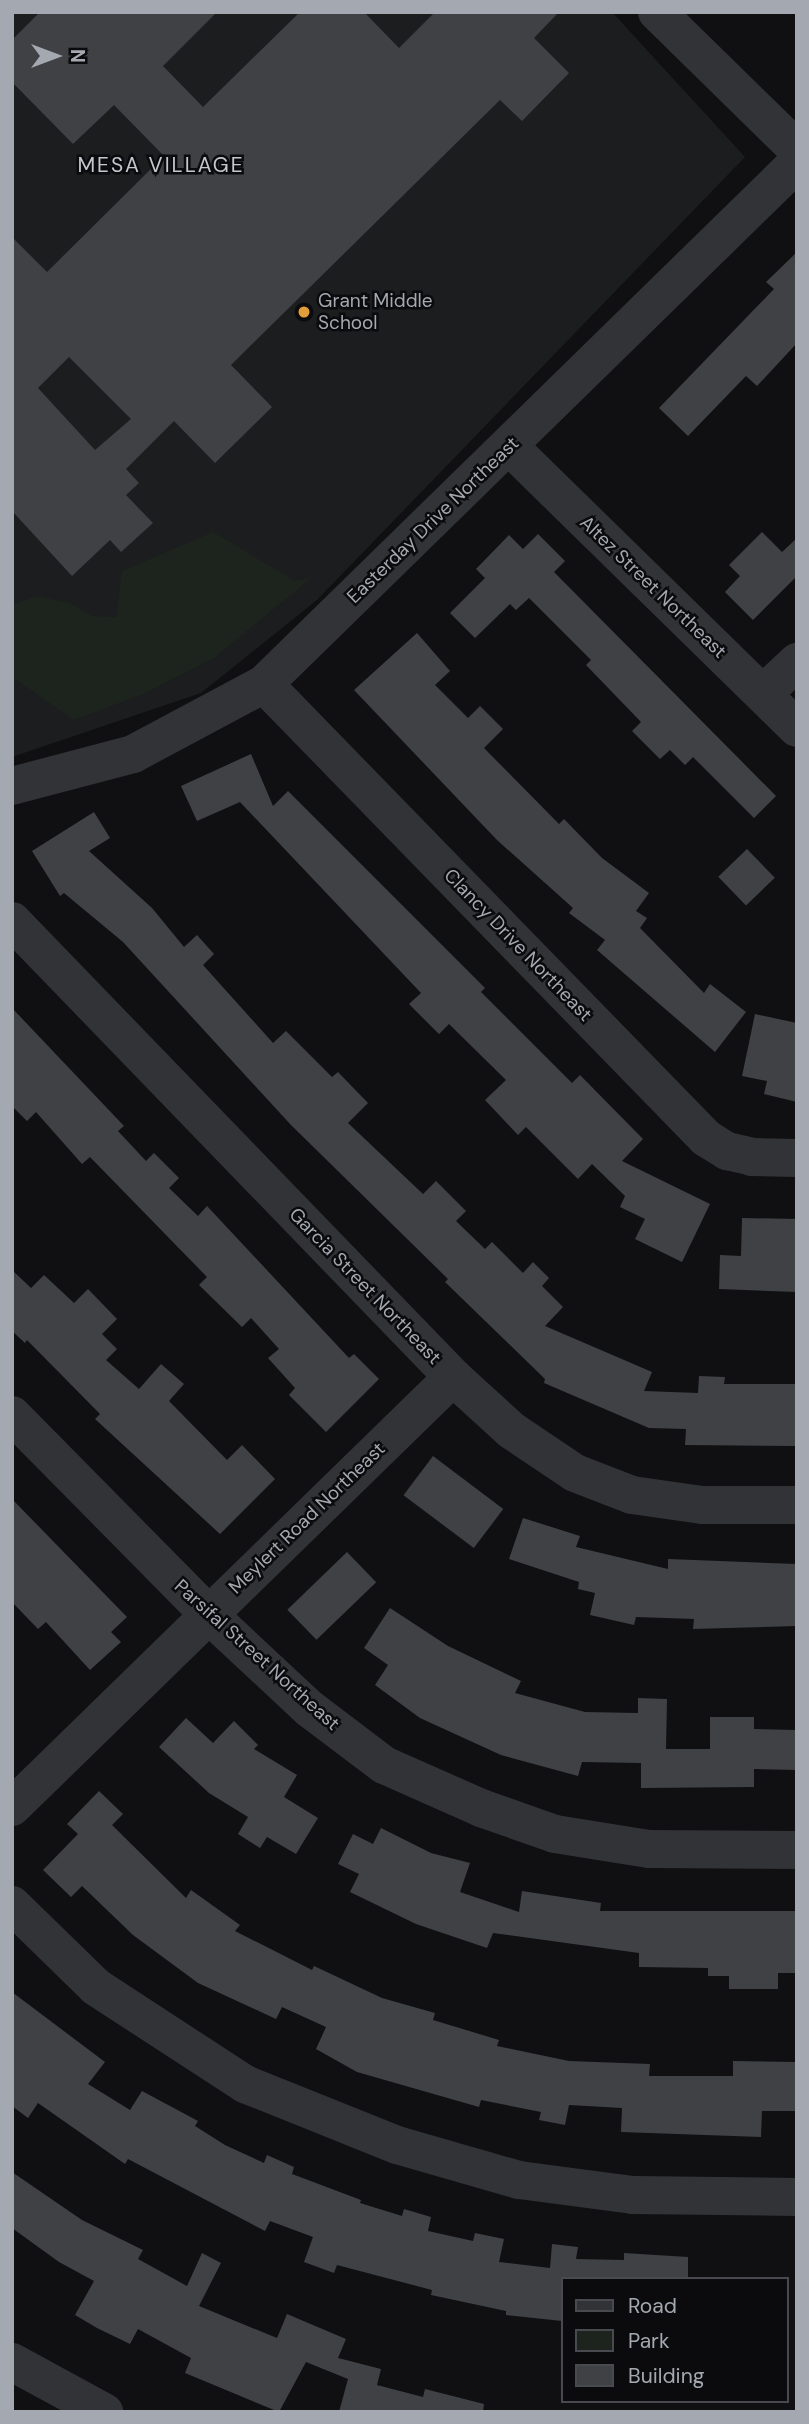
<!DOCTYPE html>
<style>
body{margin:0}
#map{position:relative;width:809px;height:2424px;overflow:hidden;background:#101012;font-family:"DM Sans",sans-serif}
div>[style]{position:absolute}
.built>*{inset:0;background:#1c1d1e}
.green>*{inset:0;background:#1d241d}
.building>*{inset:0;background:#3f4145;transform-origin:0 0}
.minor>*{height:38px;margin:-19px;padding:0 19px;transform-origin:19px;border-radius:19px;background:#323336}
.dots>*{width:19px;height:19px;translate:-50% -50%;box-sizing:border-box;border:4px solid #0b0b0d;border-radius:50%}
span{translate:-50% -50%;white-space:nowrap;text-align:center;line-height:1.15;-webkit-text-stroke:5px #0b0b0d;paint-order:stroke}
.poi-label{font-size:19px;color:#a3a8b1}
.left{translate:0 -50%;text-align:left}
.street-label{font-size:19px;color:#a3a8b1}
.neighbourhood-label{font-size:21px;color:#c3c7ce;letter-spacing:2px}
.frame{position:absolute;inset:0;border:14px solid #a3a8b1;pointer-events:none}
.legend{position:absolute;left:561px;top:2277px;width:228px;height:126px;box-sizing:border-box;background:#0b0b0d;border:2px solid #484a4f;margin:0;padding:9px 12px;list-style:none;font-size:21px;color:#a3a8b1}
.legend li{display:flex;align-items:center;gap:14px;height:35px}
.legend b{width:35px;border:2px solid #484a4f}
.north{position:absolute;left:21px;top:21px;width:70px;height:70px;-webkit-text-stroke:5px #0b0b0d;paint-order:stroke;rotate:90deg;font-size:19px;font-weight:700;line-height:28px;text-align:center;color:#a3a8b1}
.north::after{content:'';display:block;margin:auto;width:24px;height:32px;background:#a3a8b1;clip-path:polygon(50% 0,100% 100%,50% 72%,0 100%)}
</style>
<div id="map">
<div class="built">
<i style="clip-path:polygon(12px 12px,612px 12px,745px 157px,317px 600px,201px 693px,12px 757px)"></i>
</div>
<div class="green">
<i style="clip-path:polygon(213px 532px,295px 581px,311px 578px,214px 658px,143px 694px,74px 720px,12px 677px,12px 605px,36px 596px,70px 603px,92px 616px,116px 617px,122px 571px)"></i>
</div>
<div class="building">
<i style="clip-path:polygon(evenodd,40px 12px,217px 12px,163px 66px,203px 107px,300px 12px,364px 12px,399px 48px,435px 12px,559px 12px,534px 38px,569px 73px,522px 121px,500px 100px,231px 365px,272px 407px,215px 463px,174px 421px,126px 469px,139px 483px,126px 495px,153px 523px,121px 552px,110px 540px,72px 576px,12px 511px,12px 237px,47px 272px,164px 156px,114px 105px,73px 144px,12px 82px,12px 40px,40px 12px,69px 357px,131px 419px,95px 450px,38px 388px,69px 357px)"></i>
<i style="clip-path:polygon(797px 252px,797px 343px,757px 386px,746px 376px,688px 436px,659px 408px,774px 289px,766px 282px)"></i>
<i style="clip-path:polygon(762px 532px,782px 552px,797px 538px,797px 576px,753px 620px,725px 592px,740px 576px,729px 565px)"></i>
<i style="clip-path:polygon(538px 534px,565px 561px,554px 572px,776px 796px,754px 818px,693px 757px,685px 765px,670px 750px,660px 759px,632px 731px,641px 722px,586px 665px,591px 660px,529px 598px,516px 610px,510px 604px,475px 638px,450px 613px,485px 578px,476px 569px,509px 535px,523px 549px)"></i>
<i style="clip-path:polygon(417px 633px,450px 671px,435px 685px,468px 718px,480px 706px,503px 729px,484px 748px,559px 824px,564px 819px,602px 858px,649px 893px,636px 911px,647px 918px,640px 928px,704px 993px,710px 984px,746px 1012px,715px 1052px,597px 950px,605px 940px,569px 913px,573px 908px,497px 840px,354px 690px)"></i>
<i style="clip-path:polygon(251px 754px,273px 806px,288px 791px,485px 988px,481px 992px,572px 1083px,580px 1075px,643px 1139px,622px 1161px,710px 1204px,682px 1262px,635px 1239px,645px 1219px,620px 1207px,625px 1196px,592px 1164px,578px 1179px,526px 1127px,518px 1135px,485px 1100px,506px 1080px,449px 1024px,439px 1034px,409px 1004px,421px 993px,240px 802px,197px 821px,181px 786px)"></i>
<i style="clip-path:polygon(94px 812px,110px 838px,89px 851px,152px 908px,184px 947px,197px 935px,214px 954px,203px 965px,273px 1043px,286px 1031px,332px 1077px,338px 1072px,368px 1103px,348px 1123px,423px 1194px,436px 1181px,466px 1211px,456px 1221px,485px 1249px,492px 1242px,523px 1273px,533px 1262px,549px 1278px,542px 1286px,563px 1307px,545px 1326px,652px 1372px,644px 1391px,698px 1393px,699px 1376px,725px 1377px,724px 1384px,797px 1384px,797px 1446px,685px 1445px,686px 1429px,649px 1428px,544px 1383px,545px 1379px,445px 1282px,448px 1279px,291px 1125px,123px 942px,64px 893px,60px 896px,32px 851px)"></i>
<i style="left:747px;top:849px;width:40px;height:40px;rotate:46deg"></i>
<i style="clip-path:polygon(12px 1008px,124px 1126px,118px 1131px,146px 1161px,154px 1153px,179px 1178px,169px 1188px,198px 1216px,207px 1206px,349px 1358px,354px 1354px,379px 1379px,326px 1432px,289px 1395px,295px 1388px,268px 1358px,279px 1349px,251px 1318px,242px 1327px,199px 1285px,207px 1277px,90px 1157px,82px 1164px,36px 1112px,27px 1121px,12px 1106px)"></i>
<i style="clip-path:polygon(755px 1014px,797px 1023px,797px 1102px,764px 1094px,767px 1081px,742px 1076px)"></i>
<i style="clip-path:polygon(742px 1218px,797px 1219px,797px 1292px,719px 1289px,720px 1255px,741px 1256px)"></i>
<i style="clip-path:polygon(12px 1270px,31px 1288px,44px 1275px,74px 1303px,88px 1289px,117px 1319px,102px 1334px,117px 1349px,106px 1360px,139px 1389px,161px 1364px,184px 1384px,169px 1401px,227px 1460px,242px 1445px,275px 1479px,220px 1534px,95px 1419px,100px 1414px,27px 1340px,25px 1343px,12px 1331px)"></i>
<i style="left:433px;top:1456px;width:88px;height:49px;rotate:37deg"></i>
<i style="clip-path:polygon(12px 1499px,127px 1617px,111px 1632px,121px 1642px,90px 1670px,46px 1622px,38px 1629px,12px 1602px)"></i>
<i style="clip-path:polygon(523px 1518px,580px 1536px,576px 1547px,668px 1569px,668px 1559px,797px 1564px,797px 1626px,693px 1629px,694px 1619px,636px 1617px,634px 1625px,590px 1615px,595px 1593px,578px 1589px,579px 1582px,509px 1559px)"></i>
<i style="left:347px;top:1552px;width:42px;height:83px;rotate:46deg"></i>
<i style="clip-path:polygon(390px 1608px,448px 1646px,521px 1681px,515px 1693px,585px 1712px,638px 1713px,638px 1698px,667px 1699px,666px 1749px,710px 1749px,710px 1717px,754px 1717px,754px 1729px,797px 1730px,797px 1770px,754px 1769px,754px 1787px,641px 1788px,641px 1763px,582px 1762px,578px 1776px,501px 1755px,420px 1718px,375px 1685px,388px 1665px,364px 1648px)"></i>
<i style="clip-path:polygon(186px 1718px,213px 1743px,234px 1721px,258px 1745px,254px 1749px,297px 1775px,284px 1797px,318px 1818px,296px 1854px,267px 1837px,260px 1848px,238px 1834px,248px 1817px,209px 1793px,159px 1747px)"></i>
<i style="clip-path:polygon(99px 1791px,123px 1814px,112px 1825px,186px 1898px,191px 1890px,240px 1925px,235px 1931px,312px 1970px,314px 1966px,382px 1998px,435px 2013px,433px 2020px,499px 2040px,497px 2046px,569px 2061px,650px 2064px,649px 2076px,733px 2076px,733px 2061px,797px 2062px,797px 2111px,762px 2111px,761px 2137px,621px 2132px,622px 2108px,569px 2105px,565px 2125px,539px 2120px,541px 2112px,481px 2100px,479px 2107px,357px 2072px,316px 2049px,326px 2027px,282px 2007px,276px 2019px,198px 1983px,133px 1935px,82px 1886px,71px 1897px,43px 1870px,78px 1834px,67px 1824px)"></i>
<i style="clip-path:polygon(381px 1828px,431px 1853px,470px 1863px,460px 1892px,519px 1912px,522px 1891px,601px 1903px,600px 1911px,797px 1911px,797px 1973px,778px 1973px,778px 1989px,729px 1989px,729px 1976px,708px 1976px,708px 1968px,639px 1967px,639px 1953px,493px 1933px,487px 1948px,416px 1924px,350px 1892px,359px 1874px,338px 1864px,353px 1834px,373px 1844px)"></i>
<i style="clip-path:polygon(12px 1992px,105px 2062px,88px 2084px,130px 2110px,142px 2091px,198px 2121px,195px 2126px,225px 2145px,264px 2163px,267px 2155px,294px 2167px,292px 2174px,361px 2200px,360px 2203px,402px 2216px,404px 2209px,431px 2217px,428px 2231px,473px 2241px,475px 2233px,504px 2239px,499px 2262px,550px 2268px,552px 2244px,578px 2247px,576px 2259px,624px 2260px,624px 2253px,688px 2257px,688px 2279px,562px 2279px,562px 2321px,506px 2315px,506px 2311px,431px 2295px,432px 2290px,337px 2265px,334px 2273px,304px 2262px,313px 2237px,270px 2221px,265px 2231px,128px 2159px,125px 2164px,38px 2103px,28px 2118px,12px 2106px)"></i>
<i style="clip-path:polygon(12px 2172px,82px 2220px,143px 2250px,138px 2259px,187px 2286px,202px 2253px,221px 2263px,199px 2306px,277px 2338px,287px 2314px,346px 2339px,338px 2358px,381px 2369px,377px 2385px,423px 2397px,425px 2389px,484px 2404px,483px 2412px,339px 2412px,348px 2379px,306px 2362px,279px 2412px,185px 2373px,191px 2358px,138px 2329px,130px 2344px,97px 2328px,75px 2315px,94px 2281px,59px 2262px,12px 2228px)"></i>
</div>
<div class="minor">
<i style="left:657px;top:12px;width:196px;rotate:44.4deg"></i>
<i style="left:509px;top:446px;width:403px;rotate:44.4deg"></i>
<i style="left:264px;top:684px;width:634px;rotate:45.77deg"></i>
<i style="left:706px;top:1138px;width:25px;rotate:32deg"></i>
<i style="left:727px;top:1151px;width:26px;rotate:13deg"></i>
<i style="left:752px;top:1157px;width:45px;rotate:1.3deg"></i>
<i style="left:763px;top:694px;width:47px;rotate:-43.3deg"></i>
<i style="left:12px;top:786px;width:125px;rotate:-14.8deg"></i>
<i style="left:133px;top:754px;width:149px;rotate:-28.1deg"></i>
<i style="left:264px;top:684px;width:745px;rotate:-44.35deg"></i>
<i style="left:12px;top:921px;width:634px;rotate:45.96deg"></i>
<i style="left:453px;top:1377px;width:79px;rotate:42.4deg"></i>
<i style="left:511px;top:1430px;width:77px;rotate:33.9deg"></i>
<i style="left:575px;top:1473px;width:61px;rotate:21.1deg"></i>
<i style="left:632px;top:1495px;width:71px;rotate:8.1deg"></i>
<i style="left:702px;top:1505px;width:95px"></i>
<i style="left:12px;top:1415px;width:279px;rotate:45.4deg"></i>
<i style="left:208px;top:1614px;width:139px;rotate:43deg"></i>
<i style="left:310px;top:1709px;width:93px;rotate:37.1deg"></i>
<i style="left:384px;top:1765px;width:106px;rotate:23.9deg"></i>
<i style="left:481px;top:1808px;width:78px;rotate:19.4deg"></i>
<i style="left:555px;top:1834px;width:95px;rotate:9.1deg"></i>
<i style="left:649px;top:1849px;width:148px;rotate:0.4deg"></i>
<i style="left:12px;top:1807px;width:616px;rotate:-44.28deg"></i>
<i style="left:12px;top:1905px;width:117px;rotate:44.3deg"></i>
<i style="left:96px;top:1987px;width:178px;rotate:33.1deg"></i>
<i style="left:245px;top:2084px;width:164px;rotate:21.9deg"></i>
<i style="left:397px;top:2145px;width:127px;rotate:16deg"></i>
<i style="left:519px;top:2180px;width:115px;rotate:7.5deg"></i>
<i style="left:633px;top:2195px;width:164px;rotate:0.7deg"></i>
<i style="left:12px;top:2362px;width:105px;rotate:28.5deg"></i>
</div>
<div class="dots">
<i style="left:304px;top:312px;background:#e19d39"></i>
</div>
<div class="poi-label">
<span class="left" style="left:318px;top:312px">Grant Middle<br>School</span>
</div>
<div class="street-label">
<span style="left:433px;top:520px;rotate:-44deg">Easterday Drive Northeast</span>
<span style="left:653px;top:587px;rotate:44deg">Altez Street Northeast</span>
<span style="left:518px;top:945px;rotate:46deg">Clancy Drive Northeast</span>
<span style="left:365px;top:1286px;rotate:46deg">Garcia Street Northeast</span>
<span style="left:307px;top:1518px;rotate:-44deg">Meylert Road Northeast</span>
<span style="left:257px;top:1655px;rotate:42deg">Parsifal Street Northeast</span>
</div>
<div class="neighbourhood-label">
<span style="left:161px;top:165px">MESA VILLAGE</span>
</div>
<div class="frame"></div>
<ul class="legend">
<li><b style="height:9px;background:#323336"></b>Road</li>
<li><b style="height:19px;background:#1d241d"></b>Park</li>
<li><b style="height:19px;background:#3f4145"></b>Building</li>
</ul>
<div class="north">N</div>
</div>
